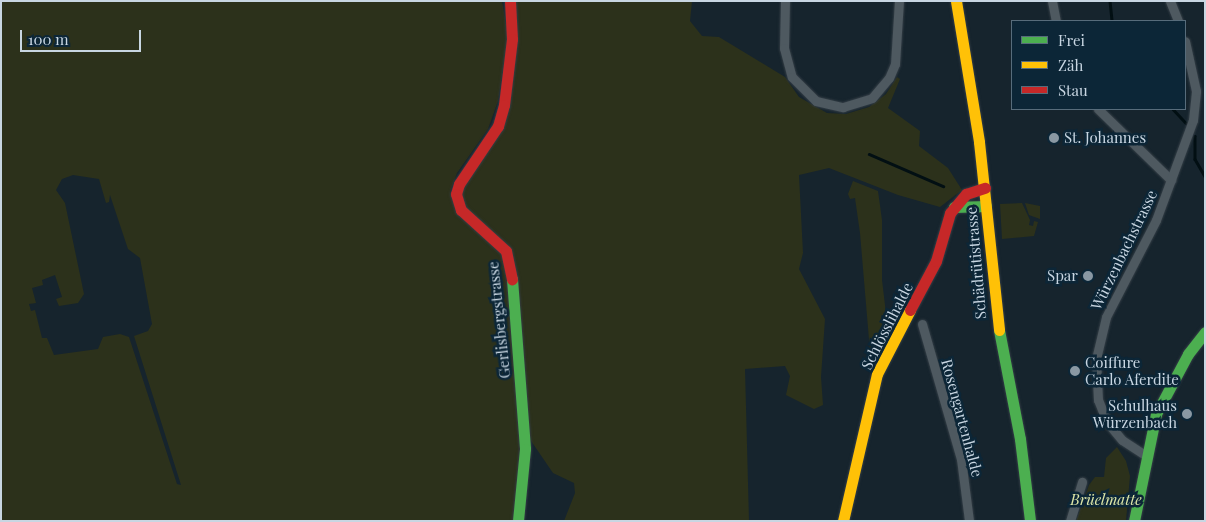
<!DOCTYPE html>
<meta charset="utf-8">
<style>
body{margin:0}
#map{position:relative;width:1206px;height:522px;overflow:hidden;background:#16242d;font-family:"Playfair Display",serif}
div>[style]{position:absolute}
.green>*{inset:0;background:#2c311b}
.stream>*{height:2.5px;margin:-1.25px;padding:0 1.25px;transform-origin:1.25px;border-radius:1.25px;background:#020f13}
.roads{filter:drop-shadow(0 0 1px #343e46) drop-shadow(0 0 1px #343e46)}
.street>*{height:9px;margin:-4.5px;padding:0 4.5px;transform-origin:4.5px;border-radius:4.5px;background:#4e5960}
.fast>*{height:11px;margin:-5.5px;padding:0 5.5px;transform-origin:5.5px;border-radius:5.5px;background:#4caf50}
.slow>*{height:11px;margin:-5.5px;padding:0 5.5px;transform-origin:5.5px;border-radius:5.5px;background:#ffc107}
.jam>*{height:11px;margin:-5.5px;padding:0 5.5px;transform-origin:5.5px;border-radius:5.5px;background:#c62828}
.dots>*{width:14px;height:14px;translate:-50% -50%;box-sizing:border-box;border:2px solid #0c2637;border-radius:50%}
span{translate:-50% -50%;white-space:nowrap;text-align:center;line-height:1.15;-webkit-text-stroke:5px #0c2637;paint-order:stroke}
.poi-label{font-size:15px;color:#c8d6e2}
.left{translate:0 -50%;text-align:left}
.right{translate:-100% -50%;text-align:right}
.street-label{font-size:15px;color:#c8d6e2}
.park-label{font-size:15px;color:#dee7a8;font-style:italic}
.frame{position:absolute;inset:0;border:2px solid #c8d6e2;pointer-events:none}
.legend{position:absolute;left:1011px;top:20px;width:175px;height:90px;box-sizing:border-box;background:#0c2637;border:1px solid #576c7b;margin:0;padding:6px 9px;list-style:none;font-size:15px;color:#c8d6e2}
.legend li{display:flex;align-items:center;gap:10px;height:25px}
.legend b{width:25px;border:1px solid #576c7b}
.scale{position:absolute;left:20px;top:30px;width:121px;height:22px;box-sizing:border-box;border:2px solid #c8d6e2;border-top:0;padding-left:6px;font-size:15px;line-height:18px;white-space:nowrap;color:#c8d6e2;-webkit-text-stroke:4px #0c2637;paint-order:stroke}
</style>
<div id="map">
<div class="green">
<i style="clip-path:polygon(evenodd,1px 1px,502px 1px,508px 36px,498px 101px,488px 129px,457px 173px,450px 192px,506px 259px,523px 444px,515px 521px,1px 521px,1px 1px,73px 175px,99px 179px,106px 203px,109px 202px,110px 195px,128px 249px,140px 258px,152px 324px,148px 331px,134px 336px,181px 485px,177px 484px,129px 337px,120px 334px,103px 337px,98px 349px,54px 355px,47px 338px,42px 338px,35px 310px,31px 311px,29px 304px,36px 303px,32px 288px,43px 285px,42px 280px,55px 275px,62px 297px,56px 299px,59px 306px,78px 303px,84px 294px,65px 203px,56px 190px,62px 179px,73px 175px)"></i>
<i style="clip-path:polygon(513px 1px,692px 1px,690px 21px,702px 36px,719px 37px,785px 77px,799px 97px,827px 113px,846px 114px,869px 107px,886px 94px,897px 77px,900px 79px,888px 108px,920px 131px,919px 146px,948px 168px,962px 190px,940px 207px,898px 195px,829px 168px,799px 175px,803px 253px,799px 269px,825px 319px,821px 377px,823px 405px,814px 409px,786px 395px,790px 376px,785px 366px,745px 369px,749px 521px,564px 521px,575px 493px,574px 483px,553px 473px,527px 435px,515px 264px,459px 201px,461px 184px,506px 107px)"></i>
<i style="clip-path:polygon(853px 181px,878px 191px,882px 220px,882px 280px,888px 330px,871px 363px,860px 233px,855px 198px,850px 199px,848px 194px)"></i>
<i style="clip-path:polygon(1022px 203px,1030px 220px,1029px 225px,1033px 226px,1034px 221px,1038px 222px,1034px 236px,1002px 239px,1000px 204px)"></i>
<i style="clip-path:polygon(1025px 203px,1040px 206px,1040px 219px,1029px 215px)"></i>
<i style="clip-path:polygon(1117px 447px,1126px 461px,1130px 476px,1126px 521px,1076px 521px,1089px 485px,1095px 477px,1104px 477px,1106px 458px)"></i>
</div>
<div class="stream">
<i style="left:1110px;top:1px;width:20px;rotate:84deg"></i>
<i style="left:1173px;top:109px;width:19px;rotate:47deg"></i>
<i style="left:1195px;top:136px;width:23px;rotate:90deg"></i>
<i style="left:1195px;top:159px;width:20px;rotate:60deg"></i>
<i style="left:869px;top:154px;width:81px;rotate:23.4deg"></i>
</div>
<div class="roads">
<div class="street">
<i style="left:785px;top:1px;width:47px;rotate:91.2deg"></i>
<i style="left:784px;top:48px;width:30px;rotate:75deg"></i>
<i style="left:792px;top:77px;width:34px;rotate:45deg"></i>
<i style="left:816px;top:101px;width:28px;rotate:13deg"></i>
<i style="left:843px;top:107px;width:30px;rotate:-17deg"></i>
<i style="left:872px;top:98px;width:26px;rotate:-50deg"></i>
<i style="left:889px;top:78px;width:15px;rotate:-67deg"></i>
<i style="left:895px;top:64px;width:63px;rotate:-86.4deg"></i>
<i style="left:1052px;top:1px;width:20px;rotate:79deg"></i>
<i style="left:1170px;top:1px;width:22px;rotate:68deg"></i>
<i style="left:1098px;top:109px;width:102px;rotate:44.2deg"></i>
<i style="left:922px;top:324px;width:141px;rotate:73.9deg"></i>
<i style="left:961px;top:459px;width:63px;rotate:82.6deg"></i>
<i style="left:1145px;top:455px;width:27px;rotate:-147deg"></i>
<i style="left:1122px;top:440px;width:23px;rotate:-130deg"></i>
<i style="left:1107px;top:422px;width:24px;rotate:-112deg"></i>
<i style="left:1098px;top:400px;width:41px;rotate:-92.8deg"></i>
<i style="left:1096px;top:359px;width:43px;rotate:-76.6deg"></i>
<i style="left:1106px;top:317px;width:109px;rotate:-62.7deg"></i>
<i style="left:1156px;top:220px;width:107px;rotate:-69.7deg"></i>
<i style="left:1193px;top:120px;width:29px;rotate:-84deg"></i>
<i style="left:1196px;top:91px;width:51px;rotate:-102.4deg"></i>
<i style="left:1070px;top:521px;width:41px;rotate:-72.9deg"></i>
</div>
<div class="fast">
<i style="left:954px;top:207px;width:32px;rotate:-2deg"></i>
<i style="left:512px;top:279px;width:170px;rotate:85.6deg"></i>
<i style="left:525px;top:449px;width:72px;rotate:95.6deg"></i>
<i style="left:999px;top:330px;width:111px;rotate:79.1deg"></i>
<i style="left:1020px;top:439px;width:83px;rotate:83deg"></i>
<i style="left:1134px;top:521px;width:109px;rotate:-78.4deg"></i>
<i style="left:1156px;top:414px;width:68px;rotate:-61.9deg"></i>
<i style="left:1188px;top:354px;width:28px;rotate:-52deg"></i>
</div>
<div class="slow">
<i style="left:956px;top:1px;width:143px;rotate:80.7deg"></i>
<i style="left:979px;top:142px;width:189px;rotate:83.9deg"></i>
<i style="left:843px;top:521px;width:151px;rotate:-77deg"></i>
<i style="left:877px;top:374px;width:72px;rotate:-62.7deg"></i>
</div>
<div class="jam">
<i style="left:510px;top:1px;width:38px;rotate:87deg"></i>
<i style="left:512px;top:39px;width:66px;rotate:96.9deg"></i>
<i style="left:504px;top:105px;width:22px;rotate:106deg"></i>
<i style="left:498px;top:126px;width:70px;rotate:123.9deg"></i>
<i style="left:459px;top:184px;width:10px;rotate:107deg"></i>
<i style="left:456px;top:194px;width:17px;rotate:73deg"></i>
<i style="left:461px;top:210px;width:61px;rotate:42.3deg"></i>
<i style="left:506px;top:251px;width:29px;rotate:78deg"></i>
<i style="left:910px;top:310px;width:55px;rotate:-62deg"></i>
<i style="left:936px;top:261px;width:50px;rotate:-73.7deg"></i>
<i style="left:950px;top:213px;width:25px;rotate:-50deg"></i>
<i style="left:966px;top:194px;width:20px;rotate:-18deg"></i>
</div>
</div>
<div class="dots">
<i style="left:1054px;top:138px;background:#8a98a3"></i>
<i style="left:1088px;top:276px;background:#8a98a3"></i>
<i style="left:1075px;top:371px;background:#8a98a3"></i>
<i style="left:1187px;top:414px;background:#8a98a3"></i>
</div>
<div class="poi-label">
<span class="left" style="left:1064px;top:138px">St. Johannes</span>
<span class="right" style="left:1078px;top:276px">Spar</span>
<span class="left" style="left:1085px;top:371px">Coiffure<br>Carlo Aferdite</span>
<span class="right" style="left:1177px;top:414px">Schulhaus<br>Würzenbach</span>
</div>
<div class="street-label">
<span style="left:1124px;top:250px;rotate:-64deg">Würzenbachstrasse</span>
<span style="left:976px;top:263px;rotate:-95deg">Schädrütistrasse</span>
<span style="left:499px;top:320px;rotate:-96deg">Gerlisbergstrasse</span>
<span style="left:887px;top:326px;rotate:-63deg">Schlösslihalde</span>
<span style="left:962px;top:418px;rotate:75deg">Rosengartenhalde</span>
</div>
<div class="park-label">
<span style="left:1106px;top:500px">Brüelmatte</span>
</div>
<div class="frame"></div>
<ul class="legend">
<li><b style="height:6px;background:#4caf50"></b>Frei</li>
<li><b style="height:6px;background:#ffc107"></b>Zäh</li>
<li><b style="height:6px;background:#c62828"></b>Stau</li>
</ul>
<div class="scale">100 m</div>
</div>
